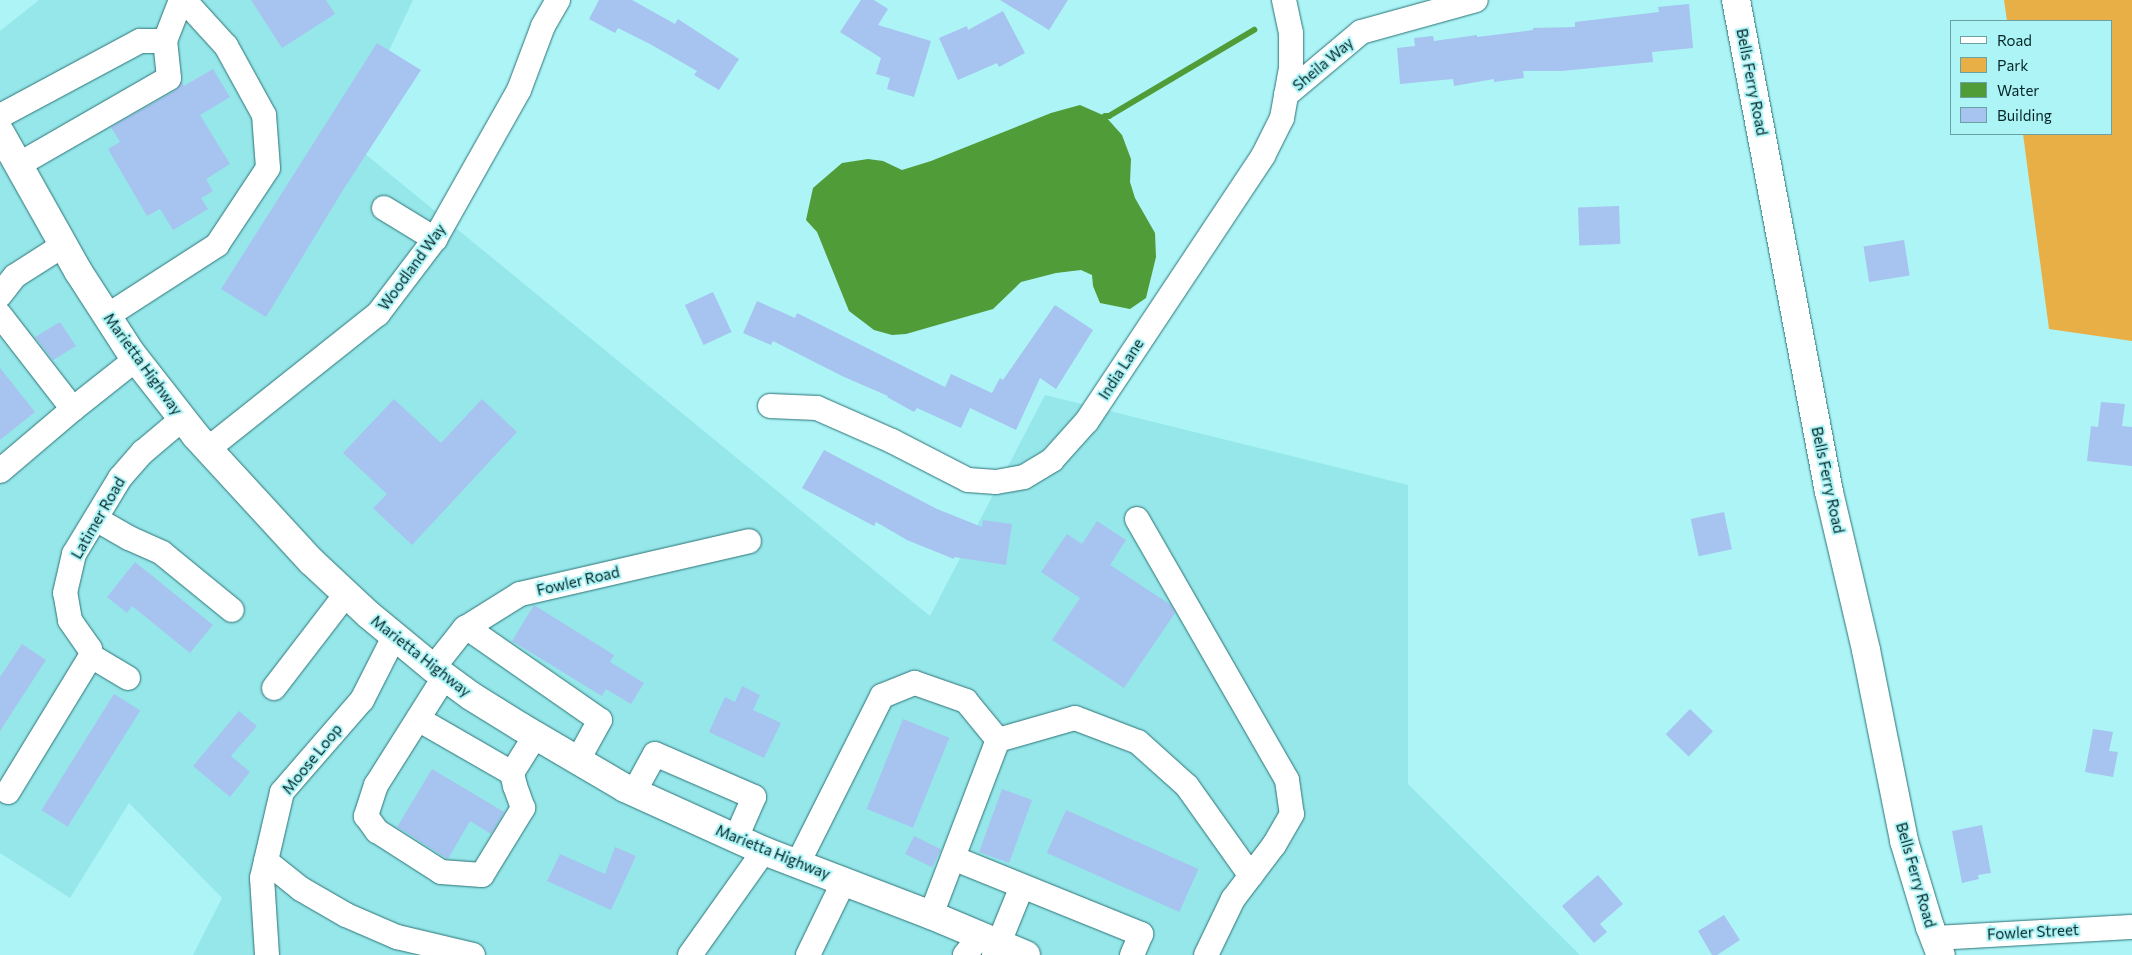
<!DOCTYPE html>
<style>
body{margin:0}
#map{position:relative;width:2132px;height:955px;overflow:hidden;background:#adf4f7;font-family:Commissioner,sans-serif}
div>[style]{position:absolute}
.built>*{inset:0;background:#96e7ea}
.green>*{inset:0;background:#e8af47}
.water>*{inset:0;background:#509c39}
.stream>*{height:6px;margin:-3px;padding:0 3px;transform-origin:3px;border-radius:3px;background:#509c39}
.building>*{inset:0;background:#a7c3ef;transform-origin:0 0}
.roads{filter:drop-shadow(0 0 1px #2c7376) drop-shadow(0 0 1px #2c7376)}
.minor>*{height:24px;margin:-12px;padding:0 12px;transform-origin:12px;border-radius:12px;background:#fff}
.major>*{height:28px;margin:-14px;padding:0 14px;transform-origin:14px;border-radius:14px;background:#fff}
span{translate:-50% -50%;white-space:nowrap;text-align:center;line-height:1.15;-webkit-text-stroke:4px #adf4f7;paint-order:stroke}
.street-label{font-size:15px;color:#052425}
.legend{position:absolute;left:1950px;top:20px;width:162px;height:115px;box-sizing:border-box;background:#adf4f7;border:1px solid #6aa1a3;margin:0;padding:6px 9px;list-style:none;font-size:15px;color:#052425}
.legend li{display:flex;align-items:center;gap:10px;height:25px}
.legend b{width:25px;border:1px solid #6aa1a3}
</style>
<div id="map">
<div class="built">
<i style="clip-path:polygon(39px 0,413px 0,347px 139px,930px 616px,1045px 395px,1408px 485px,1408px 784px,1580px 955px,193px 955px,222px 898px,129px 803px,70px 898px,0 853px,0 31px)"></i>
</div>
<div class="green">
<i style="clip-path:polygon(2004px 0,2132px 0,2132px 341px,2049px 329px,2023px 134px,2111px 134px,2111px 21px,2007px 21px)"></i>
</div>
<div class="water">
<i style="clip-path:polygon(1080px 105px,1105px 116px,1122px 135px,1131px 159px,1130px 182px,1135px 198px,1155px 233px,1156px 257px,1146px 298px,1130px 309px,1100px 303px,1093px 286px,1092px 275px,1081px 270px,1056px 273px,1021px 282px,993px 309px,906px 334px,892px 335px,874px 330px,849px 311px,817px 232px,806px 220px,813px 188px,842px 163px,868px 159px,883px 161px,902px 170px,931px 161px,1051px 113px)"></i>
</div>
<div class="stream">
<i style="left:1105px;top:116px;width:4px"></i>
<i style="left:1109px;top:116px;width:169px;rotate:-30.7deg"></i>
</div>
<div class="building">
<i style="clip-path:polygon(251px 0,326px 0,335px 14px,282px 48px)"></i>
<i style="clip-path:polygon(599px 0,632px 0,675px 24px,678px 19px,739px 59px,719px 90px,694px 75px,697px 71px,650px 44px,618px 28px,615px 33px,589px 19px)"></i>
<i style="clip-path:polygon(861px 0,874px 0,888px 9px,878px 25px,931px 41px,914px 97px,887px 89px,890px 78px,876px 74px,881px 58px,840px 32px)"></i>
<i style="clip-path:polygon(1000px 0,1068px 0,1049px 30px)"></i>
<i style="clip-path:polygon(1689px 4px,1693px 48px,1652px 52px,1653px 62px,1562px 71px,1523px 71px,1524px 78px,1494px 82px,1494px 79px,1454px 86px,1453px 79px,1400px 84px,1397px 48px,1415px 46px,1414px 38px,1433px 36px,1434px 41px,1477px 35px,1477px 37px,1533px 30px,1533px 28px,1575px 27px,1575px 22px,1659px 12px,1658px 7px)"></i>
<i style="clip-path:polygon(1003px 11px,1025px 53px,999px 67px,997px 63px,958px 80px,939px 38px,967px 26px,968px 30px)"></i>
<i style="clip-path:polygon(377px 43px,421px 70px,343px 190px,266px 317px,221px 289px)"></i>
<i style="clip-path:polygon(213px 69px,230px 97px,200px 115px,230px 164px,206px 179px,213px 191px,201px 198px,208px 209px,173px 230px,160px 209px,147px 216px,108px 149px,120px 142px,111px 127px,176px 90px,182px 82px,184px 86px)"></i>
<i style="left:1619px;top:206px;width:38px;height:41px;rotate:88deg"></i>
<i style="left:1904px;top:240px;width:36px;height:41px;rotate:81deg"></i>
<i style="left:713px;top:292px;width:44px;height:31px;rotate:65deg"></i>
<i style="clip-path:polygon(757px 301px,795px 318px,797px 313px,945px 387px,951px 374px,992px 393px,1000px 378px,1003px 380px,1055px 305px,1093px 330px,1056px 389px,1040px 378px,1016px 430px,970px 408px,961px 428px,917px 408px,914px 412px,887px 397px,888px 396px,842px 376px,773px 341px,771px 345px,743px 333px)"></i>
<i style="clip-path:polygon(60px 322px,76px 346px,53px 360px,35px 337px)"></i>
<i style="clip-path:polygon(0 368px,35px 412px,0 440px)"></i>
<i style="clip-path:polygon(394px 399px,441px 443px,482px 399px,517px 432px,412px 545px,373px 508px,387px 494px,343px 453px)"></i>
<i style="clip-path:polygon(2101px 402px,2125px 404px,2122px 426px,2132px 427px,2132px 466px,2087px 461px,2091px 426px,2098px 427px)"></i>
<i style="clip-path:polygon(824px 450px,937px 509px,982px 527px,983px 520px,1012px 524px,1006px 565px,954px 557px,954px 559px,907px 540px,876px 522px,874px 526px,802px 488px)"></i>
<i style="left:1724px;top:512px;width:38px;height:34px;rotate:78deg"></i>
<i style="clip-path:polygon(1097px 521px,1126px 540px,1110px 565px,1171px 605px,1175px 613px,1124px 688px,1052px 640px,1080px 598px,1041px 572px,1067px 534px,1082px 544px)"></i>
<i style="clip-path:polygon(135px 562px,213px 625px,190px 653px,132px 606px,127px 613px,107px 597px)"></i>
<i style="clip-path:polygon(534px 605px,614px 655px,610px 662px,644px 683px,631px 704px,606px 689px,602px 696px,512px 641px)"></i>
<i style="clip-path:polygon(22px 644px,46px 660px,0 731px,0 677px)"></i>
<i style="clip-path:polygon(742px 686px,760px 695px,753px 710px,781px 723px,764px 758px,709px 732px,725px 697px,735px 702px)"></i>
<i style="left:114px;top:694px;width:31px;height:137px;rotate:32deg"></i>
<i style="left:1690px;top:709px;width:32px;height:35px;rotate:44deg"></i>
<i style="clip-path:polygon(239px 711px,257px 726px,231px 756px,250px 772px,230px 797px,193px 766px)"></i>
<i style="left:903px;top:719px;width:50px;height:97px;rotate:22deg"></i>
<i style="clip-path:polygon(2093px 729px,2113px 732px,2109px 751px,2118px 752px,2113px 777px,2085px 772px)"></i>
<i style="clip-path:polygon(432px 769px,504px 812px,491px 834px,470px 821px,448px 859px,397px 827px)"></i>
<i style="left:1002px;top:789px;width:32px;height:67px;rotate:20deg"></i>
<i style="left:1066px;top:810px;width:145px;height:47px;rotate:24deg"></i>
<i style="clip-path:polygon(1982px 825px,1991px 873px,1978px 875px,1979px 879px,1962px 883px,1952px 831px)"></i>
<i style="left:914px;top:836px;width:30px;height:20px;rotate:26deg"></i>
<i style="clip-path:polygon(615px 847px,636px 856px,611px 910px,547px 881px,560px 854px,605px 874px)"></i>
<i style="clip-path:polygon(1598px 875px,1623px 904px,1600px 924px,1607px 932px,1594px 943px,1562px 906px)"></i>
<i style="clip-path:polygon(1724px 915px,1740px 940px,1717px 955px,1712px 955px,1698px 931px)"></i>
</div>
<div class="roads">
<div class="minor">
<i style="left:1286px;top:95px;width:98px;rotate:-40deg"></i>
<i style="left:1361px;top:32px;width:119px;rotate:-15.5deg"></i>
<i style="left:0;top:116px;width:159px;rotate:-28.2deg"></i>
<i style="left:140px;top:41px;width:25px"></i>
<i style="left:18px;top:165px;width:174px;rotate:-29.9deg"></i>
<i style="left:169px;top:78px;width:37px;rotate:-96deg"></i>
<i style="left:165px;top:41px;width:44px;rotate:-68.7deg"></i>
<i style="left:384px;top:208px;width:60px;rotate:31.3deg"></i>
<i style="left:0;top:295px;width:24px;rotate:-52deg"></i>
<i style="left:15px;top:276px;width:56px;rotate:-32.6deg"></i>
<i style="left:0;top:315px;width:119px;rotate:52.2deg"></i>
<i style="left:107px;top:316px;width:131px;rotate:-32.8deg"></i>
<i style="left:217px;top:245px;width:92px;rotate:-56.5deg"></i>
<i style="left:268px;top:168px;width:53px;rotate:-94.3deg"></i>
<i style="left:264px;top:115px;width:79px;rotate:-118.8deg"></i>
<i style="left:226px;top:46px;width:62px;rotate:-132.4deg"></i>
<i style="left:770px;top:406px;width:47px;rotate:2.4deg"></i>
<i style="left:817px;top:408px;width:82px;rotate:23.7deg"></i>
<i style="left:892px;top:441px;width:85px;rotate:27.2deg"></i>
<i style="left:968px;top:480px;width:28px;rotate:4deg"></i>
<i style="left:996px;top:482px;width:28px;rotate:-10deg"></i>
<i style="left:1024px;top:477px;width:33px;rotate:-31deg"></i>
<i style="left:1052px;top:460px;width:52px;rotate:-48.1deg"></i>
<i style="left:1087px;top:421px;width:318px;rotate:-56.4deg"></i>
<i style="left:1263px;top:156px;width:42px;rotate:-63.4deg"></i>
<i style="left:1282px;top:118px;width:51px;rotate:-79.8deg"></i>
<i style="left:1291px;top:68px;width:35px;rotate:-90deg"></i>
<i style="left:1291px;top:33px;width:34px;rotate:-102deg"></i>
<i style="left:208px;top:449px;width:217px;rotate:-38.5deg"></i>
<i style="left:378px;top:314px;width:94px;rotate:-52.8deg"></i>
<i style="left:435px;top:239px;width:171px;rotate:-60.6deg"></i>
<i style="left:519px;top:90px;width:68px;rotate:-69.4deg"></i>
<i style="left:543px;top:26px;width:30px;rotate:-60deg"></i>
<i style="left:0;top:471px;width:96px;rotate:-40.3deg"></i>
<i style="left:73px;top:409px;width:80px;rotate:-38.4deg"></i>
<i style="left:96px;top:519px;width:38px;rotate:30deg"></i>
<i style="left:129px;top:538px;width:36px;rotate:24deg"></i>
<i style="left:162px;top:553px;width:90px;rotate:39.2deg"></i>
<i style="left:1137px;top:519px;width:301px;rotate:60.1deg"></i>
<i style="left:1287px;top:780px;width:34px;rotate:82deg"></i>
<i style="left:1292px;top:814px;width:36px;rotate:120deg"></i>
<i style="left:1274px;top:845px;width:68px;rotate:127.2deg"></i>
<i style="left:1233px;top:899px;width:62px;rotate:115.7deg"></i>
<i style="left:466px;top:627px;width:163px;rotate:34.8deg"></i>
<i style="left:600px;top:720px;width:46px;rotate:118.8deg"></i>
<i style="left:91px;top:656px;width:43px;rotate:30.7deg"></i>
<i style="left:433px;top:668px;width:50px;rotate:-51.5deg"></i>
<i style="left:464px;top:629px;width:66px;rotate:-32deg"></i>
<i style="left:520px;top:594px;width:235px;rotate:-13deg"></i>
<i style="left:445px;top:676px;width:129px;rotate:122.3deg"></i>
<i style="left:376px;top:785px;width:33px;rotate:108deg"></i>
<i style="left:366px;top:816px;width:19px;rotate:54deg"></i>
<i style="left:377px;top:831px;width:76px;rotate:32.6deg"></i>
<i style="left:441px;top:872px;width:41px;rotate:4.2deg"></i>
<i style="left:482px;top:875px;width:79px;rotate:-58.5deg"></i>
<i style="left:523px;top:808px;width:23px;rotate:-110deg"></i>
<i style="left:515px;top:786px;width:13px;rotate:-103deg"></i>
<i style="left:512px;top:773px;width:44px;rotate:-58.1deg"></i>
<i style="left:274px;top:688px;width:118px;rotate:-52.5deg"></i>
<i style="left:418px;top:719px;width:108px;rotate:29.9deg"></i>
<i style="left:8px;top:792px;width:159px;rotate:-58.6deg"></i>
<i style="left:91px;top:656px;width:7px;rotate:-98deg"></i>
<i style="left:90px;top:649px;width:35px;rotate:-125deg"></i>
<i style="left:70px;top:620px;width:27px;rotate:-100deg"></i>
<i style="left:65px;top:593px;width:40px;rotate:-77deg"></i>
<i style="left:74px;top:554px;width:89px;rotate:-58.8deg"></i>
<i style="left:120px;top:478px;width:35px;rotate:-49deg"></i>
<i style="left:143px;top:452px;width:51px;rotate:-40.2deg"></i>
<i style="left:634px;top:792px;width:43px;rotate:-61.1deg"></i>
<i style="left:655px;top:754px;width:108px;rotate:23.5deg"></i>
<i style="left:754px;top:797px;width:45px;rotate:113.7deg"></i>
<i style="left:953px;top:858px;width:203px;rotate:22deg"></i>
<i style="left:1141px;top:934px;width:23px;rotate:113deg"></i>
<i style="left:266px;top:861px;width:45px;rotate:38.7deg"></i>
<i style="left:301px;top:889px;width:52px;rotate:30deg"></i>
<i style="left:346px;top:915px;width:56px;rotate:23.3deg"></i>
<i style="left:397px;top:937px;width:78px;rotate:13.3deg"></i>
<i style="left:798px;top:863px;width:187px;rotate:-63.3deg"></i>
<i style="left:882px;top:696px;width:35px;rotate:-22deg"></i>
<i style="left:915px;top:683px;width:54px;rotate:19.4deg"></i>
<i style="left:966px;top:701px;width:50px;rotate:50.6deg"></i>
<i style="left:931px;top:915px;width:187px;rotate:-69.1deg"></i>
<i style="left:998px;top:740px;width:80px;rotate:-15.9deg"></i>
<i style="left:1075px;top:718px;width:67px;rotate:20.9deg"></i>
<i style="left:1138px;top:742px;width:66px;rotate:41.9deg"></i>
<i style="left:1187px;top:786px;width:110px;rotate:54.6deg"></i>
<i style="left:1934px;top:938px;width:198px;rotate:-3.2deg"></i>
<i style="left:267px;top:955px;width:77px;rotate:-93.7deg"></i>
<i style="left:262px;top:878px;width:88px;rotate:-76.9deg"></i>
<i style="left:282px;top:792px;width:122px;rotate:-49deg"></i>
<i style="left:362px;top:700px;width:73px;rotate:-63.1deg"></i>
<i style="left:690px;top:955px;width:128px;rotate:-54.6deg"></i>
<i style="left:808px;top:955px;width:82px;rotate:-64.1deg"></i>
<i style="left:965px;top:955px;width:24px;rotate:-52deg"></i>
<i style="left:994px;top:955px;width:74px;rotate:-67.9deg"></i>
</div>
<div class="major">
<i style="left:1736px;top:0;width:501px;rotate:79.3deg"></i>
<i style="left:1829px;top:492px;width:162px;rotate:76.8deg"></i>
<i style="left:1866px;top:650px;width:195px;rotate:78.7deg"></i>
<i style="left:1904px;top:841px;width:90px;rotate:73.2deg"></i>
<i style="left:1930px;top:927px;width:30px;rotate:69deg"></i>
<i style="left:0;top:132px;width:159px;rotate:60.7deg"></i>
<i style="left:78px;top:271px;width:98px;rotate:57.1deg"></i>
<i style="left:131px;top:353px;width:105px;rotate:51.9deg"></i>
<i style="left:196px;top:436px;width:170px;rotate:47.4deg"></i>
<i style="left:311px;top:561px;width:79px;rotate:43deg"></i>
<i style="left:369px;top:615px;width:83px;rotate:39.6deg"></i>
<i style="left:433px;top:668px;width:47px;rotate:36.4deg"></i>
<i style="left:471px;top:696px;width:59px;rotate:31.8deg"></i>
<i style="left:521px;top:727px;width:121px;rotate:30.4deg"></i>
<i style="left:625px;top:788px;width:153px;rotate:24.4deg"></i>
<i style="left:764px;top:851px;width:179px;rotate:21deg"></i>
<i style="left:931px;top:915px;width:103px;rotate:22.8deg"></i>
</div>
</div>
<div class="street-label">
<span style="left:1323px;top:64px;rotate:-40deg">Sheila Way</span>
<span style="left:1752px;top:82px;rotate:79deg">Bells Ferry Road</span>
<span style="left:412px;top:267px;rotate:-54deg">Woodland Way</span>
<span style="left:143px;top:364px;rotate:54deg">Marietta Highway</span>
<span style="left:1121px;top:369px;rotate:-57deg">India Lane</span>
<span style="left:1828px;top:480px;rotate:78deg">Bells Ferry Road</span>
<span style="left:98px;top:518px;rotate:-60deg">Latimer Road</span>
<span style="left:578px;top:581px;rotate:-13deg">Fowler Road</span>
<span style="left:421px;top:656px;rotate:38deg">Marietta Highway</span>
<span style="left:312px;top:759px;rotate:-51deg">Moose Loop</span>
<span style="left:773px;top:852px;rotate:22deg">Marietta Highway</span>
<span style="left:1916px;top:875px;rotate:74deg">Bells Ferry Road</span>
<span style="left:2033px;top:932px;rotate:-3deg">Fowler Street</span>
</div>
<ul class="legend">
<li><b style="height:6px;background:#fff"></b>Road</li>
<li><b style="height:14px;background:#e8af47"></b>Park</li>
<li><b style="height:14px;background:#509c39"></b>Water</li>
<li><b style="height:14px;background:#a7c3ef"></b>Building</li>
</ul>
</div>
